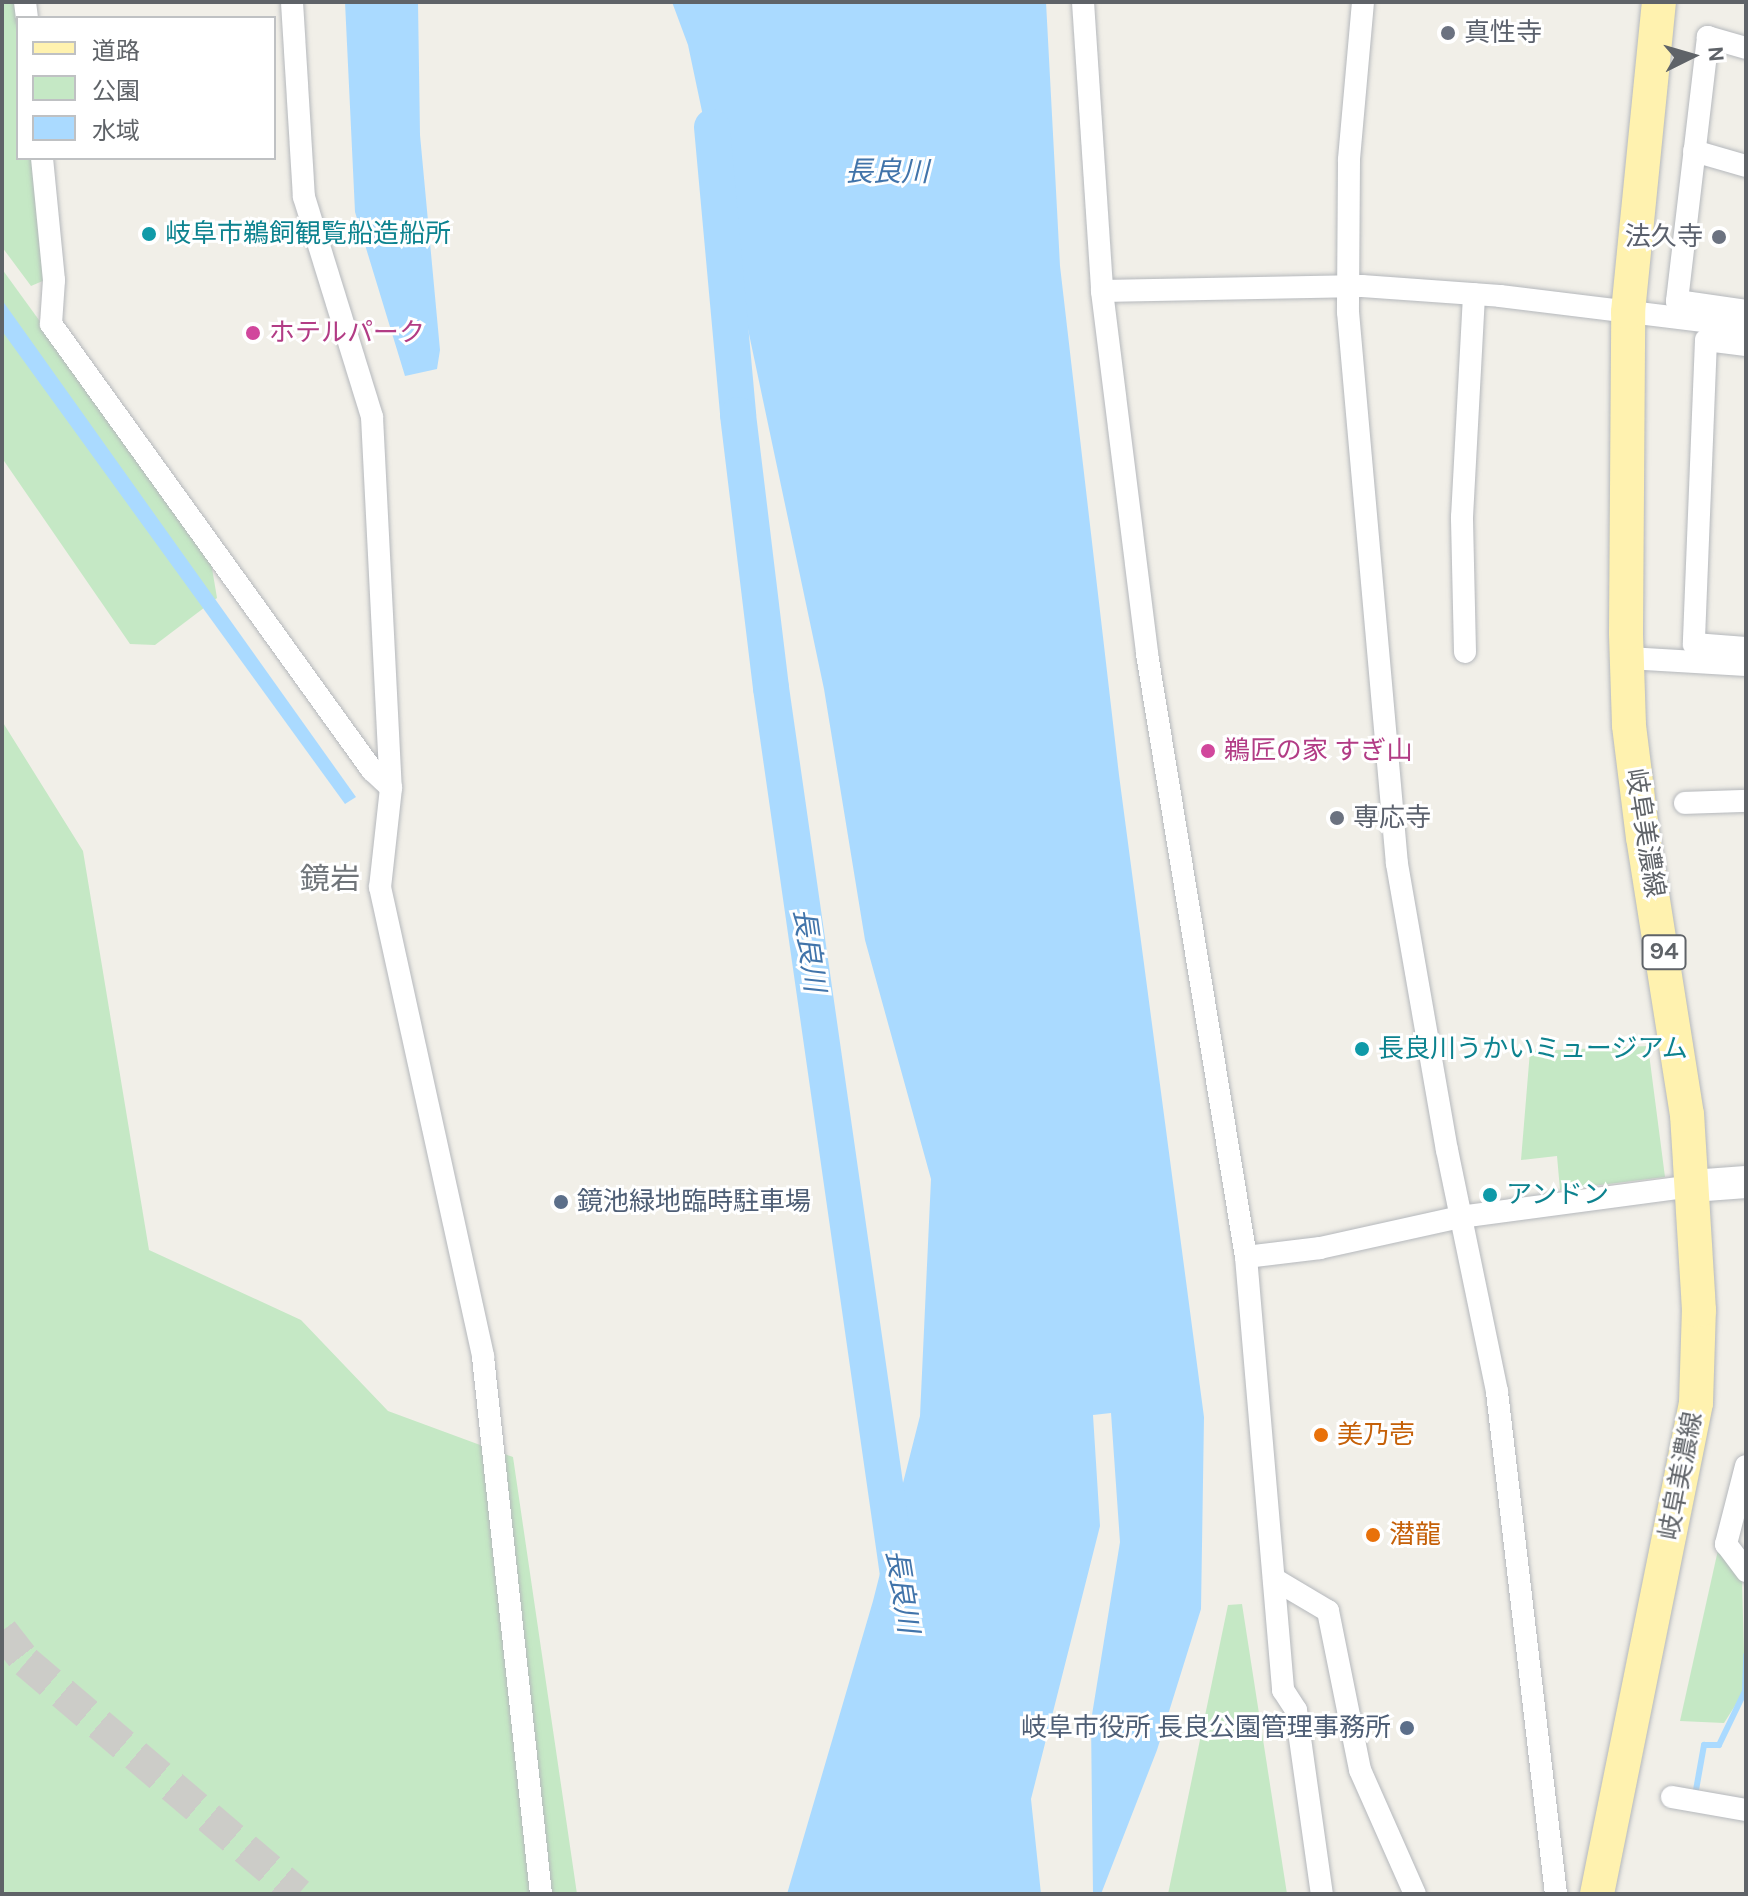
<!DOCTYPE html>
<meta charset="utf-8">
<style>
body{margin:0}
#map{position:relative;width:1748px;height:1896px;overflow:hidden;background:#f1efe8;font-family:Karla,"Noto Sans JP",sans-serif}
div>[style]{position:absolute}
.green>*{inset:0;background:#c5e8c5}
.water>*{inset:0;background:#aadaff}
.stream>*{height:6px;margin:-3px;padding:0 3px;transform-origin:3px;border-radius:3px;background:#aadaff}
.river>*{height:36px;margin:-18px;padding:0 18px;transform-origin:18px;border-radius:18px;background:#aadaff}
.secondary-tunnel>*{height:32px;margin-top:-16px;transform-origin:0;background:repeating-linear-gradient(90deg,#ccccc8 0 32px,transparent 0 48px)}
.roads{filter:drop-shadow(0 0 2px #b5b8bc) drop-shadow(0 0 2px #b5b8bc)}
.street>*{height:22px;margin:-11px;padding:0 11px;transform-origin:11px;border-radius:11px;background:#fff}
.secondary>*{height:32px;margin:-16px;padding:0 16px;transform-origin:16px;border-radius:16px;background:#fff}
.primary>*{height:34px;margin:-17px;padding:0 17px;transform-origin:17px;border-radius:17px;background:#fff2af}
.dots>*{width:22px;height:22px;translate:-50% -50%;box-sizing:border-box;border:4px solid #fff;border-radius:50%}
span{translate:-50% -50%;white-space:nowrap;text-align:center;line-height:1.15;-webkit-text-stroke:6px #fff;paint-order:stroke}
.shield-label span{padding:2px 6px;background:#fff;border:2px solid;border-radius:6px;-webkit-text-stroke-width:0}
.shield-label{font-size:24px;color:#5f6368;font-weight:700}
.worship-label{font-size:26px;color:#5b616d}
.left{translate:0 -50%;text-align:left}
.right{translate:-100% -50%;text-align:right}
.culture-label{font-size:26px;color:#0d838f}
.hotel-label{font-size:26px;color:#b23c85}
.street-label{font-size:26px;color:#5f6368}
.service-label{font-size:26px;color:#4e5e75}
.food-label{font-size:26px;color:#c56008}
.water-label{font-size:28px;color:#4174aa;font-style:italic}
.quarter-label{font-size:30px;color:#70757a}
.frame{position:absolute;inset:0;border:4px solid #5f6368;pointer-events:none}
.legend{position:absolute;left:16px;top:16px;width:260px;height:144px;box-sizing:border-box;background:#fff;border:2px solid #bfc1c3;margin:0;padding:10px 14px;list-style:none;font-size:24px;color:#5f6368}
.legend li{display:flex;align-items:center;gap:16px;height:40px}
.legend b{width:40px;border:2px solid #bfc1c3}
.north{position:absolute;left:1652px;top:16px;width:80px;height:80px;-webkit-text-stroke:6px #fff;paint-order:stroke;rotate:85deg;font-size:22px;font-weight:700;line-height:32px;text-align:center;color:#5f6368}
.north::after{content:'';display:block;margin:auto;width:28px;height:36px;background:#5f6368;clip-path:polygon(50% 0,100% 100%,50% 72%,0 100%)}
</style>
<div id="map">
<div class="green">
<i style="clip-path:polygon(2px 2px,17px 2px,18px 158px,34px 158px,45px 280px,31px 286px,2px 247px)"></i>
<i style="clip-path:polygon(2px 269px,210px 556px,217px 598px,155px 645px,130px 644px,2px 458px)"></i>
<i style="clip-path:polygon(2px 721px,83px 851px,149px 1250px,301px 1320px,388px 1411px,513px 1457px,577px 1894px,2px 1894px)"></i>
<i style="clip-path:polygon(1648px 1046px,1665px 1177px,1560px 1190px,1557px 1156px,1521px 1160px,1530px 1051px)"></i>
<i style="clip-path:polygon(1718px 1550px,1742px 1580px,1745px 1690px,1724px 1723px,1680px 1721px)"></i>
<i style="clip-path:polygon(1242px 1604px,1287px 1894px,1168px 1894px,1228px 1605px)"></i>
</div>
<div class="water">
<i style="clip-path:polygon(345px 2px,418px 2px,420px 135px,440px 350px,437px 369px,405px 376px,355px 212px)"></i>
<i style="clip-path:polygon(672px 2px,1046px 2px,1060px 266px,1119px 775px,1204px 1417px,1201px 1609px,1157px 1750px,1101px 1894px,1093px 1894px,1091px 1721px,1120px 1542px,1111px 1413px,1093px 1415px,1100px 1526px,1031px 1799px,1041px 1894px,787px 1894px,873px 1601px,920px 1416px,931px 1179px,865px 940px,824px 689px,688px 45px)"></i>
<i style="clip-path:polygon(2px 300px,356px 797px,345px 804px,2px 331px)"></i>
</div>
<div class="stream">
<i style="left:1696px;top:1790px;width:46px;rotate:-79.9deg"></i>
<i style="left:1704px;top:1745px;width:15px"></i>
<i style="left:1719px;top:1745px;width:60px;rotate:-64.3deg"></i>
<i style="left:1745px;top:1691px;width:36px;rotate:-88deg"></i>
</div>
<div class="river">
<i style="left:712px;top:127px;width:289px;rotate:84.8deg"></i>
<i style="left:738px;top:415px;width:275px;rotate:83.1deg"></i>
<i style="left:771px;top:688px;width:896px;rotate:81.85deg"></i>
</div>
<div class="secondary-tunnel">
<i style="left:2px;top:1631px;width:39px;rotate:52deg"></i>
<i style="left:26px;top:1662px;width:358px;rotate:40.4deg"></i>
</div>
<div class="roads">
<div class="street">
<i style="left:25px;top:2px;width:16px;rotate:83deg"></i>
<i style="left:292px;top:2px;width:195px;rotate:86.5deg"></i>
<i style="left:304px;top:197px;width:230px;rotate:72.8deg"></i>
<i style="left:372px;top:417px;width:371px;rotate:87.1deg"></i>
<i style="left:391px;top:788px;width:100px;rotate:96.3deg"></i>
<i style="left:380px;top:887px;width:481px;rotate:77.6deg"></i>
<i style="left:483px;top:1357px;width:540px;rotate:83.84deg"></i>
<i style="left:1083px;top:2px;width:290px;rotate:86.2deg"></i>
<i style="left:1102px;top:291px;width:366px;rotate:82.9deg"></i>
<i style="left:1147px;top:654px;width:611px;rotate:80.68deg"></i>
<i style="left:1246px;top:1257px;width:435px;rotate:85.1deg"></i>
<i style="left:1283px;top:1690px;width:24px;rotate:57deg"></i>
<i style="left:1296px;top:1710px;width:186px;rotate:82deg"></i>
<i style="left:1363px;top:2px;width:159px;rotate:95.1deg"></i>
<i style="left:1349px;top:160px;width:152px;rotate:90.4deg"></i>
<i style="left:1348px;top:312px;width:554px;rotate:84.93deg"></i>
<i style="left:1397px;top:864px;width:290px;rotate:80.1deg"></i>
<i style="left:1447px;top:1150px;width:247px;rotate:78.3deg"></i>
<i style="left:1497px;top:1392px;width:505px;rotate:83.3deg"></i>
<i style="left:1746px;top:48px;width:40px;rotate:-164deg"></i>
<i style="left:1708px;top:37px;width:266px;rotate:96.7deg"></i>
<i style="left:1677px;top:301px;width:70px;rotate:8.2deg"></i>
<i style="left:1694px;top:151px;width:54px;rotate:16.1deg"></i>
<i style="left:42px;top:158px;width:123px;rotate:84.4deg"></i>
<i style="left:54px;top:280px;width:44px;rotate:93.9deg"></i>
<i style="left:51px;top:324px;width:550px;rotate:54.26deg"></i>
<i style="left:372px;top:770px;width:26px;rotate:43deg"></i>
<i style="left:1102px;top:291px;width:260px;rotate:-1.1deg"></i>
<i style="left:1362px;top:286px;width:138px;rotate:4.1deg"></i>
<i style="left:1500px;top:296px;width:248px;rotate:7deg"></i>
<i style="left:1746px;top:345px;width:40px;rotate:-172.9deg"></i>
<i style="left:1706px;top:340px;width:304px;rotate:92.3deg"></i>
<i style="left:1694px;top:644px;width:52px;rotate:4.4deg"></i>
<i style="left:1465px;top:652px;width:135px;rotate:-91.3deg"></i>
<i style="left:1462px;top:517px;width:223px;rotate:-86.9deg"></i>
<i style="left:1628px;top:658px;width:118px;rotate:3.4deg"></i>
<i style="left:1685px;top:803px;width:61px;rotate:-1.9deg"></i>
<i style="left:1246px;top:1257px;width:75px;rotate:-6.9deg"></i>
<i style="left:1320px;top:1248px;width:143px;rotate:-12.5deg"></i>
<i style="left:1460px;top:1217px;width:234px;rotate:-7.6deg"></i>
<i style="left:1746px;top:1466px;width:81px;rotate:104.4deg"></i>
<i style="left:1726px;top:1544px;width:34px;rotate:53deg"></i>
<i style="left:1274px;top:1579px;width:63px;rotate:30.7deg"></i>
<i style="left:1328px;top:1611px;width:162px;rotate:78.6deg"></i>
<i style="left:1360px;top:1770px;width:136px;rotate:66.1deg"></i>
<i style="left:1672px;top:1797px;width:75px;rotate:10deg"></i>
</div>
<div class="secondary">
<i style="left:1692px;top:1186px;width:54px;rotate:-4.2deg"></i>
</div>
<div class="primary">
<i style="left:1597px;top:1894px;width:501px;rotate:-78.6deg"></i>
<i style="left:1696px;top:1403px;width:93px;rotate:-88.2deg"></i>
<i style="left:1699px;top:1310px;width:195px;rotate:-93.5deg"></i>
<i style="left:1687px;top:1115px;width:280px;rotate:-99deg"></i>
<i style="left:1643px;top:838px;width:114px;rotate:-97.1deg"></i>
<i style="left:1629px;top:725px;width:92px;rotate:-91.9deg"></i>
<i style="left:1626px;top:633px;width:321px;rotate:-89.6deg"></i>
<i style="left:1628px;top:312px;width:312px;rotate:-84.3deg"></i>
</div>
</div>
<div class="dots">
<i style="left:1448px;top:33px;background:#6b7280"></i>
<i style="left:149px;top:234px;background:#0f9aa8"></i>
<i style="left:1719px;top:237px;background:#6b7280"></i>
<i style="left:253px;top:333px;background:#d1479c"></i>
<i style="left:1208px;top:751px;background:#d1479c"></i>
<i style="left:1337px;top:818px;background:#6b7280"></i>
<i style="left:1362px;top:1049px;background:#0f9aa8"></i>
<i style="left:1490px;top:1195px;background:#0f9aa8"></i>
<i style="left:561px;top:1202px;background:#5c6f8a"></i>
<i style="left:1321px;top:1435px;background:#e8710a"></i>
<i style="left:1373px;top:1535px;background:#e8710a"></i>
<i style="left:1407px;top:1728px;background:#5c6f8a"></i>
</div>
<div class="shield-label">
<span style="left:1664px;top:952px">94</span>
</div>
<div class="worship-label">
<span class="left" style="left:1464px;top:33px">真性寺</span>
<span class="right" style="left:1703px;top:237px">法久寺</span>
<span class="left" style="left:1353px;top:818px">専応寺</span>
</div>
<div class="culture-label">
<span class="left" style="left:165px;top:234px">岐阜市鵜飼観覧船造船所</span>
<span class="left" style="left:1378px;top:1049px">長良川うかいミュージアム</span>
<span class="left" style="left:1506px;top:1195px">アンドン</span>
</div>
<div class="hotel-label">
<span class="left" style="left:269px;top:333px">ホテルパーク</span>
<span class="left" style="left:1224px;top:751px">鵜匠の家 すぎ山</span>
</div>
<div class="street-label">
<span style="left:1645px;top:833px;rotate:81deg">岐阜美濃線</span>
<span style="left:1681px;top:1476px;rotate:-79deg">岐阜美濃線</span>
</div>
<div class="service-label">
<span class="left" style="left:577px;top:1202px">鏡池緑地臨時駐車場</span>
<span class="right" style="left:1391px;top:1728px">岐阜市役所 長良公園管理事務所</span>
</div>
<div class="food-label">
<span class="left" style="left:1337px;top:1435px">美乃壱</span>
<span class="left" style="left:1389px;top:1535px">潜龍</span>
</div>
<div class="water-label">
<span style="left:887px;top:172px">長良川</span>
<span style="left:809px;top:950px;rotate:82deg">長良川</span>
<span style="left:902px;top:1591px;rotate:81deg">長良川</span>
</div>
<div class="quarter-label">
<span style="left:330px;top:879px">鏡岩</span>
</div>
<div class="frame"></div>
<ul class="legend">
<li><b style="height:10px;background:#fff2af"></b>道路</li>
<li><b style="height:22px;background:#c5e8c5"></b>公園</li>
<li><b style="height:22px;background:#aadaff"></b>水域</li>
</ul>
<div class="north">N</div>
</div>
